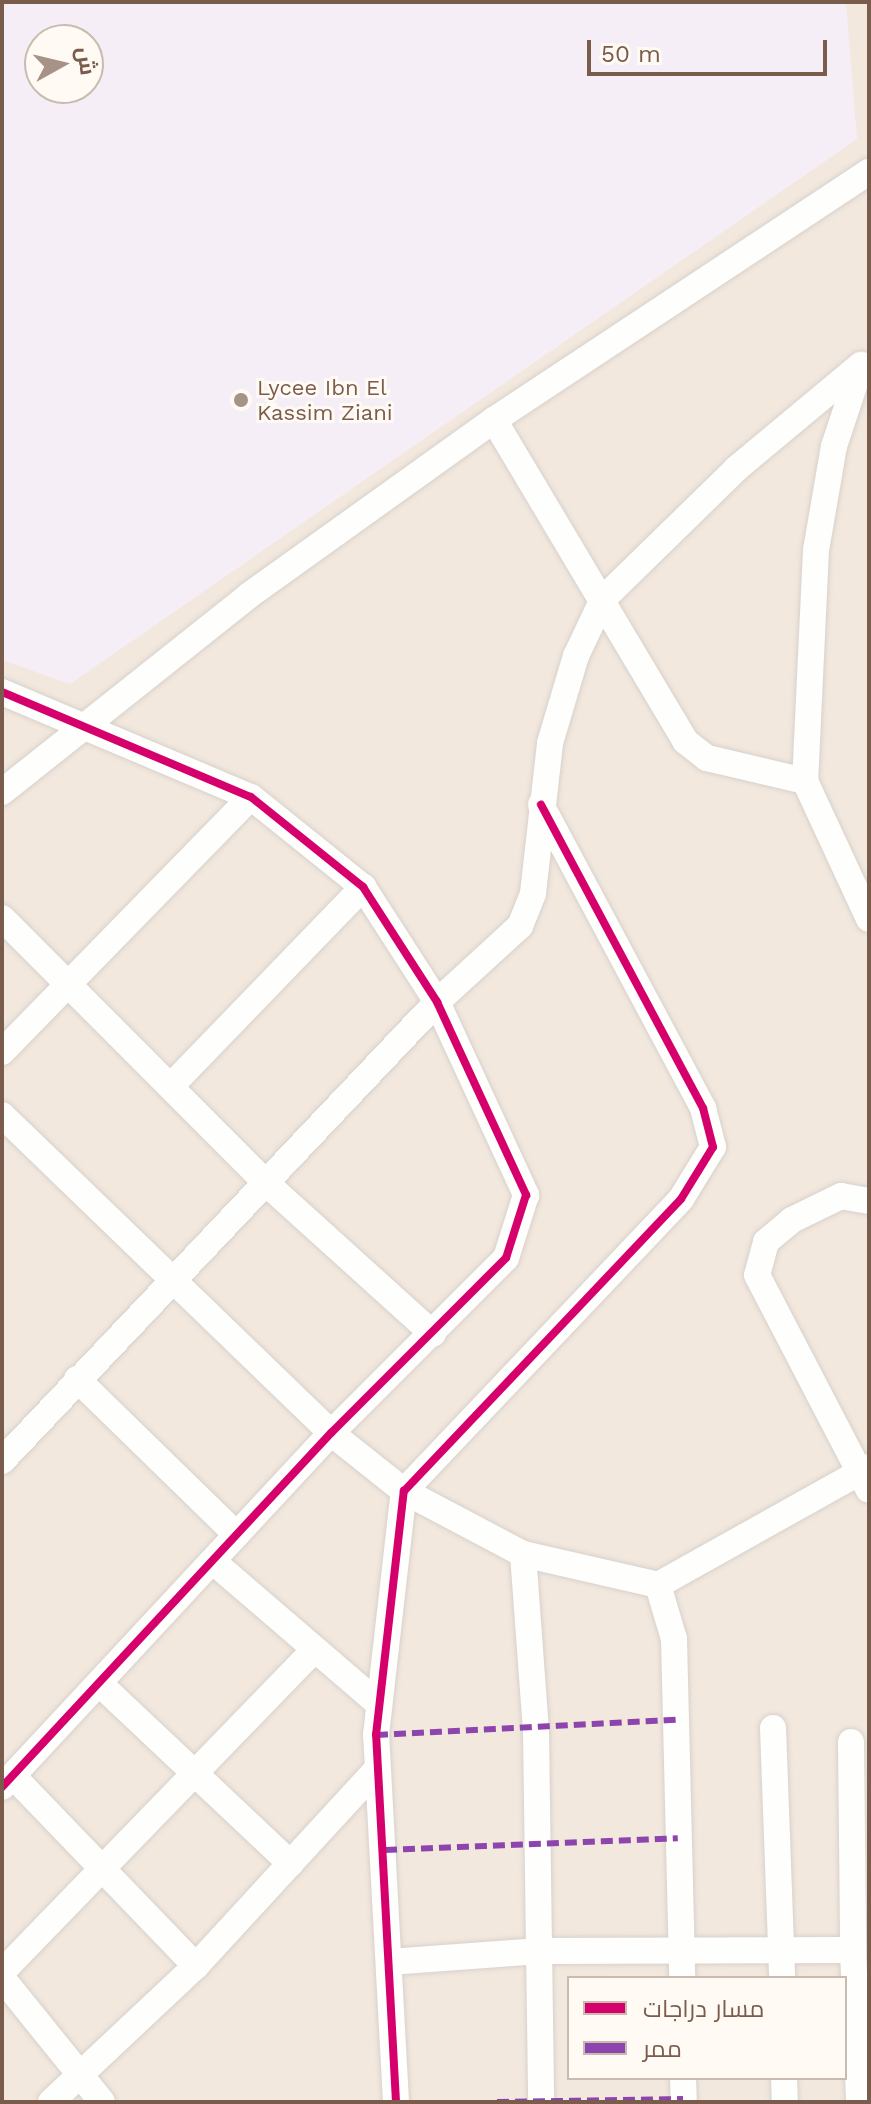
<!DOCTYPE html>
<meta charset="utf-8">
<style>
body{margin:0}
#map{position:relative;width:871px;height:2104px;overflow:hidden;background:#f9f5f0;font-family:"Work Sans",Cairo,sans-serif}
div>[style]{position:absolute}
.residential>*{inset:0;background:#f2e8de}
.education>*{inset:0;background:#f6eef6}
.roads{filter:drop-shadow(0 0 2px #d7d1cb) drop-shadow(0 0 2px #d7d1cb)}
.minor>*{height:26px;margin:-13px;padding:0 13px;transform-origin:13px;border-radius:13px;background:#fefefd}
.quiet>*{height:6px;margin-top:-3px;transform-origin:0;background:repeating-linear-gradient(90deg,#8e44ad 0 12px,transparent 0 18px)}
.cycleway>*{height:8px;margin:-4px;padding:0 4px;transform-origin:4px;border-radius:4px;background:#d6006c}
.dots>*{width:22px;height:22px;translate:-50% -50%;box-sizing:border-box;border:4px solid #fffaf3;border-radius:50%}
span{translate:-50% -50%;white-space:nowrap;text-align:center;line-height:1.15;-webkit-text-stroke:6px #fffaf3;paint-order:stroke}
.poi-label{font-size:22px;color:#7a5c4d}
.left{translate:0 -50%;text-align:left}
.frame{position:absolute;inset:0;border:4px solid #7a5c4d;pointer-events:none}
.legend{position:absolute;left:567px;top:1976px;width:280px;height:104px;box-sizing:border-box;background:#fffaf3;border:2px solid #cabbb1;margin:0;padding:10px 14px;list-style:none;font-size:24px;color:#7a5c4d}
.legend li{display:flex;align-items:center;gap:16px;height:40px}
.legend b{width:40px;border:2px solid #cabbb1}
.north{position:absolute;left:24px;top:24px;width:80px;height:80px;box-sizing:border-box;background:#fffaf3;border:2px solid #cabbb1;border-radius:50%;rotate:82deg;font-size:22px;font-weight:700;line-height:32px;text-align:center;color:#7a5c4d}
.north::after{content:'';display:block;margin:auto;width:28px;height:36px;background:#a69286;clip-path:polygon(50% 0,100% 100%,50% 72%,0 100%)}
.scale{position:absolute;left:587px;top:40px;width:240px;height:36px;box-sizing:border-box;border:4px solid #7a5c4d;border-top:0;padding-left:10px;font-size:24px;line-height:28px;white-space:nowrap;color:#7a5c4d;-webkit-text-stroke:6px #fffaf3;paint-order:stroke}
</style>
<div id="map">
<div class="residential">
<i style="clip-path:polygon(evenodd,2px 2px,869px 2px,869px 2102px,2px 2102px,2px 2px,40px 40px,88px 40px,88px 88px,40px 88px,40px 40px,2px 2px,569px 1978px,845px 1978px,845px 2078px,569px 2078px,569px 1978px)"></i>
</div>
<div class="education">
<i style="clip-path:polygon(evenodd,2px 2px,846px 2px,857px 139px,70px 684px,2px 660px,2px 2px,40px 40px,88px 40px,88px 88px,40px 88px,40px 40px)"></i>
</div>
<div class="roads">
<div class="minor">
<i style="left:860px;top:368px;width:82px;rotate:108.4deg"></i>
<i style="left:834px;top:446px;width:106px;rotate:99.8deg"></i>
<i style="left:816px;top:550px;width:231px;rotate:92.7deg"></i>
<i style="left:805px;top:781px;width:152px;rotate:65.1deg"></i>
<i style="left:494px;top:420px;width:374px;rotate:59.2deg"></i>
<i style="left:685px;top:741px;width:28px;rotate:38deg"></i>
<i style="left:707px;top:758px;width:101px;rotate:13.2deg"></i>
<i style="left:2px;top:692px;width:270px;rotate:22.9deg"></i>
<i style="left:251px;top:797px;width:144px;rotate:38.8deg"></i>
<i style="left:363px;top:887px;width:137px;rotate:57.2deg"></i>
<i style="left:437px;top:1002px;width:213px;rotate:65.2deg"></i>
<i style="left:526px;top:1195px;width:66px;rotate:107.6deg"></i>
<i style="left:506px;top:1258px;width:247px;rotate:135deg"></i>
<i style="left:331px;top:1433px;width:483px;rotate:132.9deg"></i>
<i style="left:2px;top:792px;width:315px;rotate:-38.5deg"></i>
<i style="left:248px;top:596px;width:302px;rotate:-35.6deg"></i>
<i style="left:494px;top:420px;width:450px;rotate:-33.5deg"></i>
<i style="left:2px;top:918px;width:374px;rotate:45.1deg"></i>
<i style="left:266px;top:1183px;width:225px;rotate:42.1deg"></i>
<i style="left:2px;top:1052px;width:356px;rotate:-45.7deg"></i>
<i style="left:171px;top:1086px;width:277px;rotate:-46deg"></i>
<i style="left:2px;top:1115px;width:458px;rotate:44deg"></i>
<i style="left:331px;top:1433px;width:93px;rotate:38.5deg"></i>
<i style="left:404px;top:1491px;width:135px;rotate:27.9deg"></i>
<i style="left:523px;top:1554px;width:139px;rotate:12.9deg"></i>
<i style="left:658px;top:1585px;width:56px;rotate:73.5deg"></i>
<i style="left:674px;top:1639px;width:339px;rotate:88.6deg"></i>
<i style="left:869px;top:1201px;width:28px;rotate:-170deg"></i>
<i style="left:841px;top:1196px;width:55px;rotate:153.9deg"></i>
<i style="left:792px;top:1220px;width:34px;rotate:140deg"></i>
<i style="left:766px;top:1242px;width:34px;rotate:105deg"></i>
<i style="left:757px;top:1275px;width:242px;rotate:62.5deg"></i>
<i style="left:77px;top:1379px;width:223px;rotate:44.3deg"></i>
<i style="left:2px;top:1461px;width:632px;rotate:-46.54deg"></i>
<i style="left:437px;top:1002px;width:113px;rotate:-42.5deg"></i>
<i style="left:520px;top:926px;width:35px;rotate:-68deg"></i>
<i style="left:533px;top:893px;width:151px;rotate:-83.5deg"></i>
<i style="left:550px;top:743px;width:91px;rotate:-73.4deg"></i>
<i style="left:576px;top:656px;width:63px;rotate:-64.7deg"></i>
<i style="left:603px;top:599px;width:186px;rotate:-44.3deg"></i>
<i style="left:736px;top:469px;width:163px;rotate:-39.8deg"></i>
<i style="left:523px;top:1554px;width:178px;rotate:85.8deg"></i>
<i style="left:536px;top:1732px;width:370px;rotate:89.2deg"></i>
<i style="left:216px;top:1564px;width:215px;rotate:40.7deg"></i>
<i style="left:658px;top:1585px;width:242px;rotate:-29.2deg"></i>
<i style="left:100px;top:1684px;width:262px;rotate:43.3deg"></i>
<i style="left:773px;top:1728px;width:250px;rotate:87.9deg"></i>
<i style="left:851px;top:1742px;width:208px;rotate:89.4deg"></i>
<i style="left:13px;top:1776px;width:264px;rotate:46.1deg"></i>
<i style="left:389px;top:1962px;width:151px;rotate:-4.2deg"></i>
<i style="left:540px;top:1951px;width:313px;rotate:-0.2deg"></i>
<i style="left:853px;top:1950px;width:152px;rotate:87.7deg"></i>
<i style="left:2px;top:1972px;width:446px;rotate:-45.9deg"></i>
<i style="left:2px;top:1978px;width:159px;rotate:51.1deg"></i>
<i style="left:683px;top:2078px;width:24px;rotate:88deg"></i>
<i style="left:784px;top:2078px;width:24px;rotate:88deg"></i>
<i style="left:51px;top:2102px;width:199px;rotate:-43.2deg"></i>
<i style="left:196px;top:1966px;width:268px;rotate:-47.4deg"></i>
<i style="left:396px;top:2102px;width:368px;rotate:-93.1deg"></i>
<i style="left:376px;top:1735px;width:246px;rotate:-83.5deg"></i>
<i style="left:404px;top:1491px;width:402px;rotate:-46.5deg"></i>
<i style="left:681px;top:1199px;width:61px;rotate:-58.4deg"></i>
<i style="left:713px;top:1147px;width:40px;rotate:-104.4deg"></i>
<i style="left:703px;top:1108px;width:344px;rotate:-118.1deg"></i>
</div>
</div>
<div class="quiet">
<i style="left:376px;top:1735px;width:300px;rotate:-2.9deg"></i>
<i style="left:385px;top:1850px;width:293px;rotate:-2.3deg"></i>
<i style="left:497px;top:2102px;width:186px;rotate:-0.9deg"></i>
</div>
<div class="cycleway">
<i style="left:2px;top:692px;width:270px;rotate:22.9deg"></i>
<i style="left:251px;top:797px;width:144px;rotate:38.8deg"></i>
<i style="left:363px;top:887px;width:137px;rotate:57.2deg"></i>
<i style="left:437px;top:1002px;width:213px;rotate:65.2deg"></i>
<i style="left:526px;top:1195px;width:66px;rotate:107.6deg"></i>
<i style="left:506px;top:1258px;width:247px;rotate:135deg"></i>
<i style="left:331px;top:1433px;width:483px;rotate:132.9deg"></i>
<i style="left:396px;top:2102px;width:368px;rotate:-93.1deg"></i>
<i style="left:376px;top:1735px;width:246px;rotate:-83.5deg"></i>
<i style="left:404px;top:1491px;width:402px;rotate:-46.5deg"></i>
<i style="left:681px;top:1199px;width:61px;rotate:-58.4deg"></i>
<i style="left:713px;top:1147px;width:40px;rotate:-104.4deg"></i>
<i style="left:703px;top:1108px;width:344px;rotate:-118.1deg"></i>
</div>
<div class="dots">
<i style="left:241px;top:400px;background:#a69286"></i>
</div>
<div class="poi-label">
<span class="left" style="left:257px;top:400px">Lycee Ibn El<br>Kassim Ziani</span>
</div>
<div class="frame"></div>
<ul class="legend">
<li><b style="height:10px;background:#d6006c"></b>مسار دراجات</li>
<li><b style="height:10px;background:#8e44ad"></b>ممر</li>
</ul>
<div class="north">ش</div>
<div class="scale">50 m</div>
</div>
